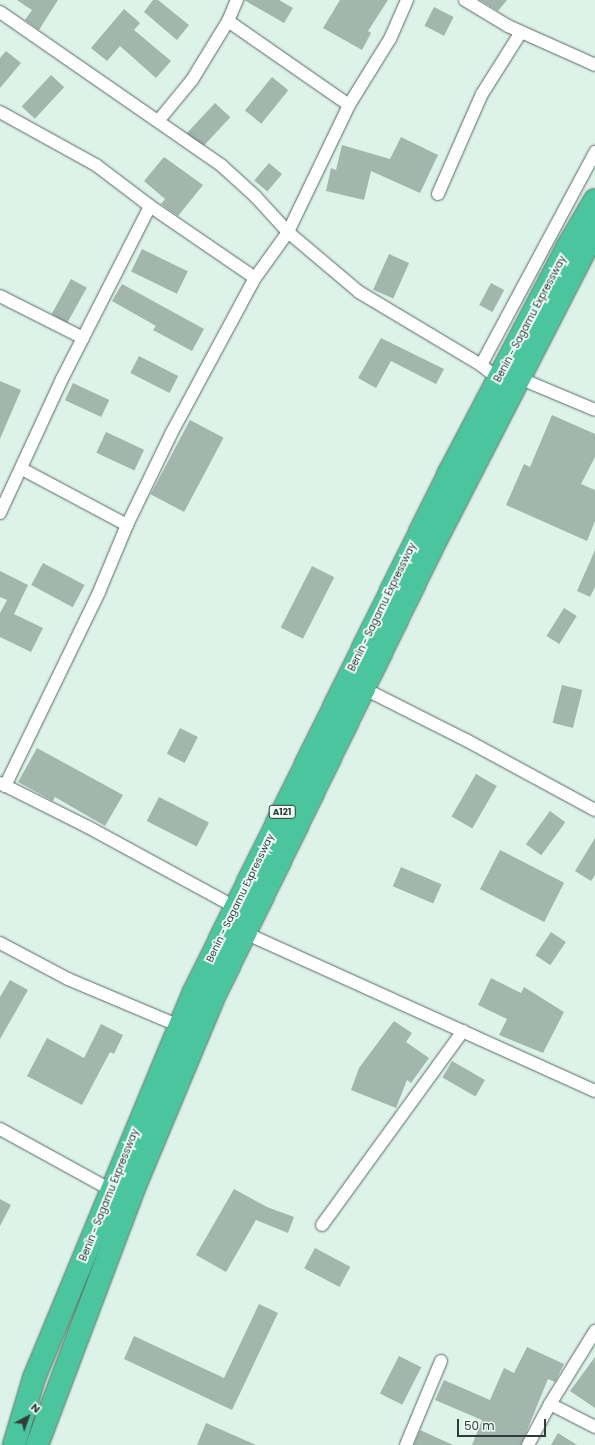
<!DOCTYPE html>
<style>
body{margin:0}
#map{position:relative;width:595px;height:1445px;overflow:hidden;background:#ddf2e9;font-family:Poppins,sans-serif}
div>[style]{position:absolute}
.building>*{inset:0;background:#a2b6ad;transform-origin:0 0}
.roads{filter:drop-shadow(0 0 1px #586a62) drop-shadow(0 0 1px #586a62)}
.street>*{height:12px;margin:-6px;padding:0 6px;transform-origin:6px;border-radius:6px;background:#fff}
.highway>*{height:22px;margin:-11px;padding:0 11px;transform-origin:11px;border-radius:11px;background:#4bc59e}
span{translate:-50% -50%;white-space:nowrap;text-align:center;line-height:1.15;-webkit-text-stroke:4px #edfef7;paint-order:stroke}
.shield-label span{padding:1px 3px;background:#edfef7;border:1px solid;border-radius:3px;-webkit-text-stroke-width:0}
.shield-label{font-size:9px;color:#333b38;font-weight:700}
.street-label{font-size:10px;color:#333b38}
.north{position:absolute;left:8px;top:1397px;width:40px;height:40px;-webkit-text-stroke:3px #edfef7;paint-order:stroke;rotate:41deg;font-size:11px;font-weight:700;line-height:16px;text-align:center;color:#333b38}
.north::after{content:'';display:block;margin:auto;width:14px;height:18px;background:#333b38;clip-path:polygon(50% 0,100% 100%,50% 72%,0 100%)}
.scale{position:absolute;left:457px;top:1419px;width:89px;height:18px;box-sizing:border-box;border:2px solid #333b38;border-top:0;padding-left:5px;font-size:12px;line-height:14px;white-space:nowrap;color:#333b38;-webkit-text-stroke:3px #edfef7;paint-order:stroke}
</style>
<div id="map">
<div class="building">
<i style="clip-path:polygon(17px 0,58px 0,39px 30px,25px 20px,32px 10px)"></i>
<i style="clip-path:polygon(153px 0,158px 0,189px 25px,177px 40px,144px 12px)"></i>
<i style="clip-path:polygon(244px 0,279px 0,293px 8px,284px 23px)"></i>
<i style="clip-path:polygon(340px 0,388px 0,368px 31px,371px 33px,362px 50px,323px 28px)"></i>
<i style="clip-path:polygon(480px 0,507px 0,498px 11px)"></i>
<i style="left:434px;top:7px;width:22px;height:21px;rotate:27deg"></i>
<i style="clip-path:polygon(124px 9px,140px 23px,134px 30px,171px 61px,156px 78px,120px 46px,107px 61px,91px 48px)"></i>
<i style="clip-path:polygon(6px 51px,21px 63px,0 88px,0 58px)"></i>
<i style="left:51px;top:75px;width:18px;height:43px;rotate:43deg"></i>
<i style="left:272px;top:77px;width:21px;height:43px;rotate:39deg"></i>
<i style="left:215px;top:103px;width:21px;height:41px;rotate:43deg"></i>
<i style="clip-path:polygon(401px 137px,438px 155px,420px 193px,371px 171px,364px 200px,326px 191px,331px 168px,336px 170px,342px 145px,390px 159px)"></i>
<i style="clip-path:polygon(164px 157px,203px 185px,178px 216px,161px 204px,165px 199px,144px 181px)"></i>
<i style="left:269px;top:163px;width:17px;height:23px;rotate:40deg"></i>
<i style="left:142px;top:249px;width:51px;height:25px;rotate:26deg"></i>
<i style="left:389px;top:254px;width:22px;height:39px;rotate:24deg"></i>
<i style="left:71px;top:279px;width:18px;height:40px;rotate:29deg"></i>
<i style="left:491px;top:283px;width:15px;height:25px;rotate:28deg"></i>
<i style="clip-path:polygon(122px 284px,204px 329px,192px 351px,153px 330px,156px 326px,112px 301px)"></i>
<i style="clip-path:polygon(381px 338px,444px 369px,436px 384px,391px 361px,376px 388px,358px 378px)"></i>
<i style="left:139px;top:356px;width:44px;height:19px;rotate:27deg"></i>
<i style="clip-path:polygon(0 381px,21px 390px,0 439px)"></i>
<i style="left:73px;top:383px;width:40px;height:19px;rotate:25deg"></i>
<i style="clip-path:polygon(552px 415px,595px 434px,595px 457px,581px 484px,595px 490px,595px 521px,587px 541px,506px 505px,524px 464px,530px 467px)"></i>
<i style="left:190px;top:420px;width:38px;height:84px;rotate:28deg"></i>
<i style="left:106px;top:432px;width:42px;height:23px;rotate:25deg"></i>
<i style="clip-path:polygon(595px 550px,595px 587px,590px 597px,577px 591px)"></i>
<i style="left:43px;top:563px;width:47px;height:25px;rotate:28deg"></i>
<i style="left:312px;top:566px;width:25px;height:69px;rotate:27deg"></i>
<i style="clip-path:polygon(0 571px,28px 585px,14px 614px,43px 628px,31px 652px,0 637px,0 613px,7px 600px,0 597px)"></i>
<i style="left:564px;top:608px;width:15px;height:33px;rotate:32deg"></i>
<i style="left:562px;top:685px;width:21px;height:39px;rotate:14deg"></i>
<i style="left:180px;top:728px;width:20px;height:29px;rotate:27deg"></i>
<i style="clip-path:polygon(37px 748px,123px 795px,105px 826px,55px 797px,53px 801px,18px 782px)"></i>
<i style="left:476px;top:774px;width:24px;height:49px;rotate:30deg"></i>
<i style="left:159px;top:797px;width:56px;height:27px;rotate:27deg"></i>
<i style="left:550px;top:811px;width:19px;height:41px;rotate:36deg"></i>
<i style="clip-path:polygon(595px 838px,595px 875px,591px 881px,575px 871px)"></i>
<i style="left:500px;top:850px;width:72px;height:44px;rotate:27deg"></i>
<i style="left:401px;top:867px;width:44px;height:21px;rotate:23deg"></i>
<i style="left:551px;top:932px;width:18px;height:28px;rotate:34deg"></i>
<i style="clip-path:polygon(491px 978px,521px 993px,524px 987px,564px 1012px,543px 1053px,499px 1035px,507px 1019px,478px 1005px)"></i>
<i style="clip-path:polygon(10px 980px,28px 990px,0 1039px,0 997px)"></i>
<i style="clip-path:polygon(394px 1021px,412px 1033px,406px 1042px,429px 1058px,411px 1083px,407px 1080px,396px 1108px,351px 1090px,359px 1068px)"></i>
<i style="clip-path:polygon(101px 1024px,123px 1035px,114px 1054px,110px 1052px,82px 1105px,27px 1076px,47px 1038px,84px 1058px)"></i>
<i style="left:452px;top:1061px;width:38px;height:19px;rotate:30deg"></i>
<i style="clip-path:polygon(234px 1189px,267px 1207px,294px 1217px,288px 1233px,256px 1220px,226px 1272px,196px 1255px)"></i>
<i style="clip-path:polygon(0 1199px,11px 1205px,0 1226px)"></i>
<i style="left:315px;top:1248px;width:40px;height:23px;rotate:28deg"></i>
<i style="clip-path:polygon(259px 1304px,278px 1313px,232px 1410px,124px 1359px,134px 1336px,224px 1378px)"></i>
<i style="clip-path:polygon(527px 1347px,564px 1364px,555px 1382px,548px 1379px,521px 1445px,472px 1445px,482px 1420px,435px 1400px,444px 1380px,490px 1400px,504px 1368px,514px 1373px)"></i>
<i style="left:399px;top:1356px;width:25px;height:42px;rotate:27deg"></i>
<i style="clip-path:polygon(595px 1357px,595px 1408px,570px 1391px)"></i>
<i style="clip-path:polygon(206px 1423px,256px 1445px,197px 1445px)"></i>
<i style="clip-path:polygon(420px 1430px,453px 1445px,414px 1445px)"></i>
<i style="clip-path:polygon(558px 1433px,577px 1445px,551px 1445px)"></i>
</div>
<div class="roads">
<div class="street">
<i style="left:465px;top:0;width:50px;rotate:31.2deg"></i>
<i style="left:508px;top:26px;width:95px;rotate:24.1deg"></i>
<i style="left:0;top:12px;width:270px;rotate:34.7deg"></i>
<i style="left:222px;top:166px;width:45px;rotate:42.3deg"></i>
<i style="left:255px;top:196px;width:49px;rotate:47.5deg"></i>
<i style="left:288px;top:232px;width:93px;rotate:40.2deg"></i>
<i style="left:359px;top:292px;width:142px;rotate:30.9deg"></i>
<i style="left:481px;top:365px;width:23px;rotate:38deg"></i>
<i style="left:228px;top:21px;width:147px;rotate:34.8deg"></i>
<i style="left:0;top:112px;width:110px;rotate:28.9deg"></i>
<i style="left:96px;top:165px;width:68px;rotate:37.2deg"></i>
<i style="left:159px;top:120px;width:52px;rotate:-50.5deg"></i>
<i style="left:192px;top:80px;width:69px;rotate:-58.6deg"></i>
<i style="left:228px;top:21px;width:23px;rotate:-67deg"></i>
<i style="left:438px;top:194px;width:109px;rotate:-66.3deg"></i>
<i style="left:482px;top:94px;width:73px;rotate:-57.8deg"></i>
<i style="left:0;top:296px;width:93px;rotate:26.8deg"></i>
<i style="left:481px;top:365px;width:242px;rotate:-61.8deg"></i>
<i style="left:519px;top:378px;width:82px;rotate:22.8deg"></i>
<i style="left:22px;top:469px;width:119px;rotate:28.1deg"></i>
<i style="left:0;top:513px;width:148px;rotate:-65.2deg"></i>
<i style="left:62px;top:379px;width:194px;rotate:-63deg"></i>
<i style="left:150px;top:206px;width:127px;rotate:34.4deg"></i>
<i style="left:363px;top:688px;width:115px;rotate:26.8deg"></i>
<i style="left:466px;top:740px;width:147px;rotate:28.5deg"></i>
<i style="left:0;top:783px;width:98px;rotate:26.6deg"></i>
<i style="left:88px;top:827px;width:167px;rotate:28.6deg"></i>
<i style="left:5px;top:786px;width:216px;rotate:-64.1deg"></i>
<i style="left:99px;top:592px;width:73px;rotate:-67.3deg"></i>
<i style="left:127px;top:525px;width:103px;rotate:-64.2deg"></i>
<i style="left:172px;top:432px;width:175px;rotate:-61.7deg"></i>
<i style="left:255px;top:278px;width:57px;rotate:-54.3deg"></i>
<i style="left:288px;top:232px;width:141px;rotate:-64.3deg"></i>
<i style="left:349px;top:105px;width:78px;rotate:-58.2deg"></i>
<i style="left:390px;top:39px;width:43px;rotate:-66.4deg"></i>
<i style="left:245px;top:933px;width:384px;rotate:24.3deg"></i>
<i style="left:0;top:943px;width:77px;rotate:27.9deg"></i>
<i style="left:68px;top:979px;width:121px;rotate:22.9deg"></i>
<i style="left:0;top:1129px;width:127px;rotate:28.8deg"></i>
<i style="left:322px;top:1225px;width:240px;rotate:-54deg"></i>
<i style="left:550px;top:1404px;width:51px;rotate:27.1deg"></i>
<i style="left:406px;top:1445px;width:91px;rotate:-67.4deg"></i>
<i style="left:528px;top:1445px;width:47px;rotate:-61.8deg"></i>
<i style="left:550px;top:1404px;width:86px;rotate:-58.3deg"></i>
</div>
<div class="highway">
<i style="left:14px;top:1445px;width:70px;rotate:-73.4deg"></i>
<i style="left:34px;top:1378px;width:418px;rotate:-67.5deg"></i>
<i style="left:194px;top:992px;width:580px;rotate:-63.83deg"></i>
<i style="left:450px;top:471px;width:254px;rotate:-62.3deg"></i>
<i style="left:568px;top:246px;width:53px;rotate:-59.6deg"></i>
<i style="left:37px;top:1445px;width:275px;rotate:-69.3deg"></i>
<i style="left:134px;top:1188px;width:205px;rotate:-67.3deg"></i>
<i style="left:213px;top:999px;width:504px;rotate:-64.1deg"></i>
<i style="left:433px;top:546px;width:354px;rotate:-62.8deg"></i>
</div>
</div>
<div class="shield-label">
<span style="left:282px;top:812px">A121</span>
</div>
<div class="street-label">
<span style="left:530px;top:319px;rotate:-62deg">Benin - Sagamu Expressway</span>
<span style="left:382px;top:607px;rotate:-64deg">Benin - Sagamu Expressway</span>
<span style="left:240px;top:898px;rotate:-64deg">Benin - Sagamu Expressway</span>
<span style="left:109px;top:1195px;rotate:-68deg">Benin - Sagamu Expressway</span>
</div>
<div class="north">N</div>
<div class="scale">50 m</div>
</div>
